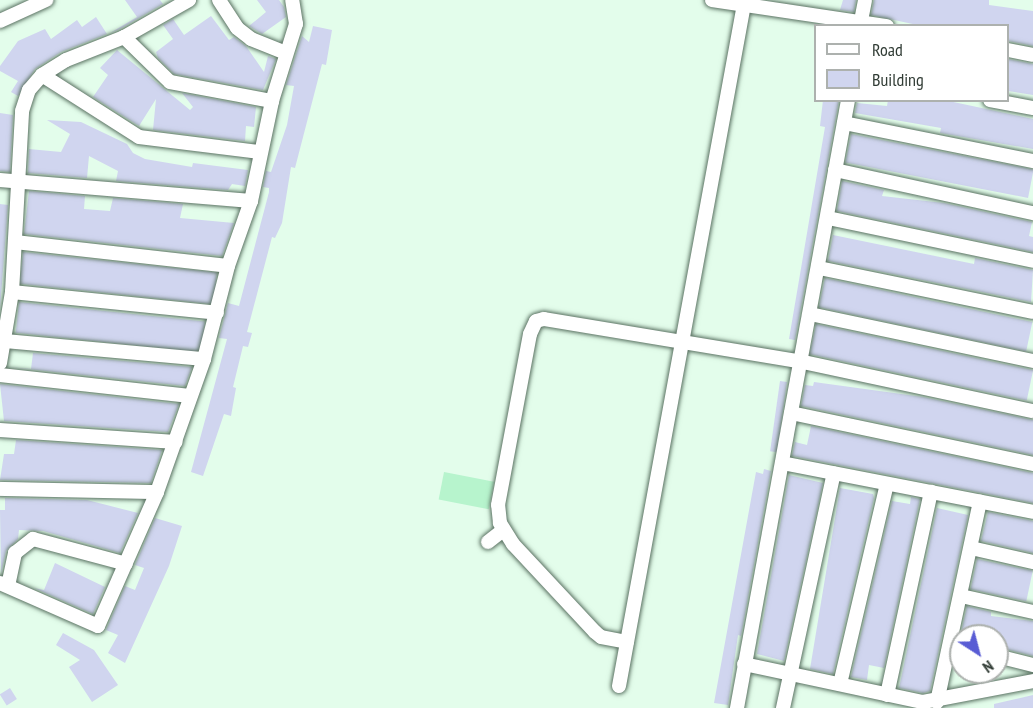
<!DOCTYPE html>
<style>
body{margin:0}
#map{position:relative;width:1033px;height:708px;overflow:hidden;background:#e3fdeb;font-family:"PT Sans Narrow",sans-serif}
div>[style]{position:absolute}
.green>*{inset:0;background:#b7f4cd;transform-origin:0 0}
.building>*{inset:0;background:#d0d5ef;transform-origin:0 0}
.roads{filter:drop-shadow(0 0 2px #5a7262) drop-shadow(0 0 2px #5a7262)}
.minor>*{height:14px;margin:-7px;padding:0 7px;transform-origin:7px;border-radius:7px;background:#fff}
span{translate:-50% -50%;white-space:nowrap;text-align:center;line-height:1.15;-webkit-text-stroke:5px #fff;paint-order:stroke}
.legend{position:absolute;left:814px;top:24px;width:195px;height:78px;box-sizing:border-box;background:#fff;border:2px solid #adb1ae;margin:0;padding:8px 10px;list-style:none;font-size:18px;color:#313c35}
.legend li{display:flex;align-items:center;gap:12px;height:30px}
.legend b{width:30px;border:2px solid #adb1ae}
.north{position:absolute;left:949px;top:624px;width:60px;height:60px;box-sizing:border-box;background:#fff;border:2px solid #adb1ae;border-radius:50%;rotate:144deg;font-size:16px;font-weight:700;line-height:24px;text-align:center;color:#313c35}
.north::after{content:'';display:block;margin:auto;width:21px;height:27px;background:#595cd4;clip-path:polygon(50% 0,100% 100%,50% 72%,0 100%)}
</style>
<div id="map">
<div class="green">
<i style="left:444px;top:472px;width:51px;height:28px;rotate:11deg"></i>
</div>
<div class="building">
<i style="clip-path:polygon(125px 0,160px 0,163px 4px,120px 29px,110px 33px,137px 17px)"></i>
<i style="clip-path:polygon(257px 0,279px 0,284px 7px,286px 17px,262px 34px,249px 26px,266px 12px)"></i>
<i style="clip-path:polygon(843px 0,856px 0,854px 12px,840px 10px)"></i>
<i style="clip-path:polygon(874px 0,989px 0,989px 5px,1033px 11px,1033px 46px,1008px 41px,1008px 26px,922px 26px,871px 15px)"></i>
<i style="clip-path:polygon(211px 16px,229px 40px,234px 37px,246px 46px,264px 72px,268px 56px,276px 59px,263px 90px,174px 74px,158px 58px,156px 52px,173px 39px,163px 25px,173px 19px,184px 35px)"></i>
<i style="clip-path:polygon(96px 17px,107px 34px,61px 52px,35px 69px,18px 96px,11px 92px,18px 81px,0 71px,0 66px,18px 41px,45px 29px,51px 39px,77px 20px,82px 27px)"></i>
<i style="clip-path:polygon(313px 26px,332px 30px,326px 65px,322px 64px,295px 168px,291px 167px,282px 223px,275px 238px,272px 237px,247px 332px,252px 333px,248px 347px,243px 346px,233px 387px,236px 388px,231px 416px,224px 414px,203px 476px,191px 472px,227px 339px,219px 338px,228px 303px,239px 306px,269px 192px,269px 188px,263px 187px,266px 171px,271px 172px,287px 125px,294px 86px,286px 85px,302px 36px,309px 42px)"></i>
<i style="clip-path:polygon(117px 50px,190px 110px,193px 107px,182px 93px,256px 107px,254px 127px,246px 126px,245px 141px,153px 130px,156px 99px,139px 126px,93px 97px,108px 75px,100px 68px)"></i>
<i style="clip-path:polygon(1008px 59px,1033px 64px,1033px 95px,1008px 91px)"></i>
<i style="clip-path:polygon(823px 100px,839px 100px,795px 340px,789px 339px,825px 127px,820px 126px)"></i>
<i style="clip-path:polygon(888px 100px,944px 100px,1033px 119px,1033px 149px,940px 133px,941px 128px,855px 113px,857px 103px,887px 106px)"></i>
<i style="clip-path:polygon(0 113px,13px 115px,10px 172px,0 171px)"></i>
<i style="clip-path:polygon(47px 120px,81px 122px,127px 144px,133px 153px,145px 159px,192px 167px,193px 163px,248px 170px,245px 186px,232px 184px,228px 190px,116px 181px,118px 171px,89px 156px,87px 178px,28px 173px,29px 149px,61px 152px,70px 134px)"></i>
<i style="left:851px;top:134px;width:186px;height:29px;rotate:11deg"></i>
<i style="clip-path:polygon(842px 181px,884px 190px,882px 196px,944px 203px,1032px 222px,1029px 236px,1033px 237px,1033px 252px,837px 211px)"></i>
<i style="clip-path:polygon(29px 191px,85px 196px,84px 209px,110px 211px,113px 198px,183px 204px,180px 218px,234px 223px,222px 256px,24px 234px)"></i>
<i style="clip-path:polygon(0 204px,8px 205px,0 309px)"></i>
<i style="clip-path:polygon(833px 235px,974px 264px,975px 258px,1033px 270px,1031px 302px,828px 261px)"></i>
<i style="left:23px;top:252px;width:195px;height:32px;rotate:6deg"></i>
<i style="left:825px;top:278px;width:212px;height:30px;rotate:12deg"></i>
<i style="left:19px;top:302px;width:187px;height:31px;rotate:6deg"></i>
<i style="left:816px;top:324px;width:222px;height:31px;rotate:12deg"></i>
<i style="clip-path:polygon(33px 353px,192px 367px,185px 386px,8px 367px,31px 369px)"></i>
<i style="left:780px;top:381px;width:7px;height:71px;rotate:8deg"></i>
<i style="clip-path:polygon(814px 382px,923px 397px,1033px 420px,1033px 455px,801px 406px,805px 385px,813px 386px)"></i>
<i style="clip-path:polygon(0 384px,179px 404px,168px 432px,4px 421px)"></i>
<i style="clip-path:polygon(811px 426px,1033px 473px,1033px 503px,792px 456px,795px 442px,807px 445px)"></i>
<i style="clip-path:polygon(16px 440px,162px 450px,151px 483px,0 480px,4px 454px,14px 454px)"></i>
<i style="clip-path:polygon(764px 469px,771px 471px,741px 636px,738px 635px,728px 705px,714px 703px,756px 472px,763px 474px)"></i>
<i style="clip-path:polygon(789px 475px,823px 483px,784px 661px,757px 654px)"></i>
<i style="clip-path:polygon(840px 488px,873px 494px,874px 498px,833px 674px,810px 669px)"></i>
<i style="clip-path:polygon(911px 497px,920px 499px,884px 668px,869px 665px,867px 680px,851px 677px,892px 501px,910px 504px)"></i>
<i style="clip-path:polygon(5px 498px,87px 500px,138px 513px,120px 553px,43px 531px,19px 530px,18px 539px,6px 551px,1px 574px,0 510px,5px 510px)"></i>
<i style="clip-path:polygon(937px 508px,968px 515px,930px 691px,923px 693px,899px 688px)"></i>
<i style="clip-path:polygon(988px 512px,1033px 521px,1033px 553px,981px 541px)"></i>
<i style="clip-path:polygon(155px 518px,182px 526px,169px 566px,125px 663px,108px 653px,118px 635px,106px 630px,125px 586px,135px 590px,144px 568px,135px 565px)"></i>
<i style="left:977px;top:559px;width:57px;height:31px;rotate:12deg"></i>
<i style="clip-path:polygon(55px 563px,105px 587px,93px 614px,34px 588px,44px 590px)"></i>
<i style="clip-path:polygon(967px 606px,991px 612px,991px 616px,1033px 621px,1033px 656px,997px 647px,997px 636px,960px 637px)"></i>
<i style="clip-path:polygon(63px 633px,94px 650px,118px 685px,92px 702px,69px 667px,80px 660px,56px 645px)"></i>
<i style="left:10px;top:688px;width:13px;height:12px;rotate:58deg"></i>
<i style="clip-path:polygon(1033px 695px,1033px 708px,994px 708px,994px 704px)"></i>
</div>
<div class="roads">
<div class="minor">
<i style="left:219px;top:0;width:33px;rotate:57deg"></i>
<i style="left:237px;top:28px;width:18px;rotate:38deg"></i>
<i style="left:251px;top:39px;width:37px;rotate:22deg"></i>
<i style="left:712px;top:0;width:177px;rotate:8.5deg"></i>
<i style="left:0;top:21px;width:51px;rotate:-24.5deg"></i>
<i style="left:860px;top:26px;width:26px;rotate:-79deg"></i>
<i style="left:124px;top:37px;width:64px;rotate:44.4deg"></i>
<i style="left:170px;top:82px;width:104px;rotate:10.6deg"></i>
<i style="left:1008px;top:50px;width:25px;rotate:11deg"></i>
<i style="left:42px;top:75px;width:115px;rotate:32.6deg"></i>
<i style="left:139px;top:137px;width:122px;rotate:7.1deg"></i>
<i style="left:990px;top:100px;width:44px;rotate:10.5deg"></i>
<i style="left:844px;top:123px;width:193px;rotate:11.4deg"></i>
<i style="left:835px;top:170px;width:203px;rotate:12.3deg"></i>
<i style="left:0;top:180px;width:252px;rotate:4.8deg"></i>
<i style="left:828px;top:218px;width:209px;rotate:11.8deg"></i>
<i style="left:15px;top:242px;width:214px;rotate:6.4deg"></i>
<i style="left:819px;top:268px;width:218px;rotate:11.6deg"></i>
<i style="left:12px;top:292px;width:206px;rotate:5.8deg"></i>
<i style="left:810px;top:314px;width:228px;rotate:11.9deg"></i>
<i style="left:5px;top:341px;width:200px;rotate:5.2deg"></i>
<i style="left:0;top:363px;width:72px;rotate:-80.4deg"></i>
<i style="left:12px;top:292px;width:181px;rotate:-86.8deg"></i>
<i style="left:22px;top:111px;width:22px;rotate:-72deg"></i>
<i style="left:29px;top:90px;width:20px;rotate:-49deg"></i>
<i style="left:42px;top:75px;width:28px;rotate:-32deg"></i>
<i style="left:66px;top:60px;width:62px;rotate:-21.6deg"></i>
<i style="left:124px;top:37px;width:75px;rotate:-29.6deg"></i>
<i style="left:0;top:375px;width:191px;rotate:6.3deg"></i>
<i style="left:791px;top:413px;width:247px;rotate:11.9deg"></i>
<i style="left:0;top:430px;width:176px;rotate:3.9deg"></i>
<i style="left:782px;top:463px;width:256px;rotate:11deg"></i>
<i style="left:0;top:489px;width:157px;rotate:1.1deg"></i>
<i style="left:488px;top:542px;width:18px;rotate:-38deg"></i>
<i style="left:971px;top:548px;width:64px;rotate:12.7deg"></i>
<i style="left:0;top:583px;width:107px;rotate:23.7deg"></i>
<i style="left:98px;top:626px;width:146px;rotate:-66.2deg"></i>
<i style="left:157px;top:492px;width:141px;rotate:-70.5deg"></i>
<i style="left:204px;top:359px;width:96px;rotate:-75.5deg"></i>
<i style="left:228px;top:266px;width:69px;rotate:-70.5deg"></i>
<i style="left:251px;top:201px;width:102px;rotate:-78.1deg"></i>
<i style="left:272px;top:101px;width:81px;rotate:-72.7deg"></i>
<i style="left:296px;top:24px;width:24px;rotate:-99deg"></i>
<i style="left:8px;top:586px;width:34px;rotate:-78deg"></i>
<i style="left:15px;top:553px;width:23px;rotate:-38deg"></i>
<i style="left:33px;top:539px;width:96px;rotate:15deg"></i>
<i style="left:961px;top:596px;width:74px;rotate:12.5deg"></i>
<i style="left:627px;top:642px;width:26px;rotate:-169deg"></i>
<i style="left:601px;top:637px;width:8px;rotate:-140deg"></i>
<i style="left:595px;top:632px;width:120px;rotate:-133deg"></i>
<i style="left:513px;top:544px;width:25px;rotate:-122deg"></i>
<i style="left:500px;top:523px;width:18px;rotate:-96deg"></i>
<i style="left:498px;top:505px;width:174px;rotate:-79.4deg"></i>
<i style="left:530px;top:334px;width:14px;rotate:-65deg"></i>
<i style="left:536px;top:321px;width:8px;rotate:-14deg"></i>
<i style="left:544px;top:319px;width:258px;rotate:9.4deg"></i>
<i style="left:799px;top:361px;width:239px;rotate:12.1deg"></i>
<i style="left:997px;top:656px;width:37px;rotate:14deg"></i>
<i style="left:744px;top:664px;width:183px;rotate:12deg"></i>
<i style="left:923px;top:702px;width:112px;rotate:-10.8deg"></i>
<i style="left:840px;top:684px;width:205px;rotate:-76.8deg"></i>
<i style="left:619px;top:686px;width:693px;rotate:-79.61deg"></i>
<i style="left:887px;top:695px;width:208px;rotate:-77.8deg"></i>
<i style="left:937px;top:702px;width:205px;rotate:-77.9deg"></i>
<i style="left:737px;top:708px;width:618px;rotate:-79.65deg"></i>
<i style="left:783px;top:708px;width:240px;rotate:-77.8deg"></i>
</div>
</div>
<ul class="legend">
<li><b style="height:8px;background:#fff"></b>Road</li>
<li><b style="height:16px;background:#d0d5ef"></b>Building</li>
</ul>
<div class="north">N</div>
</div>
